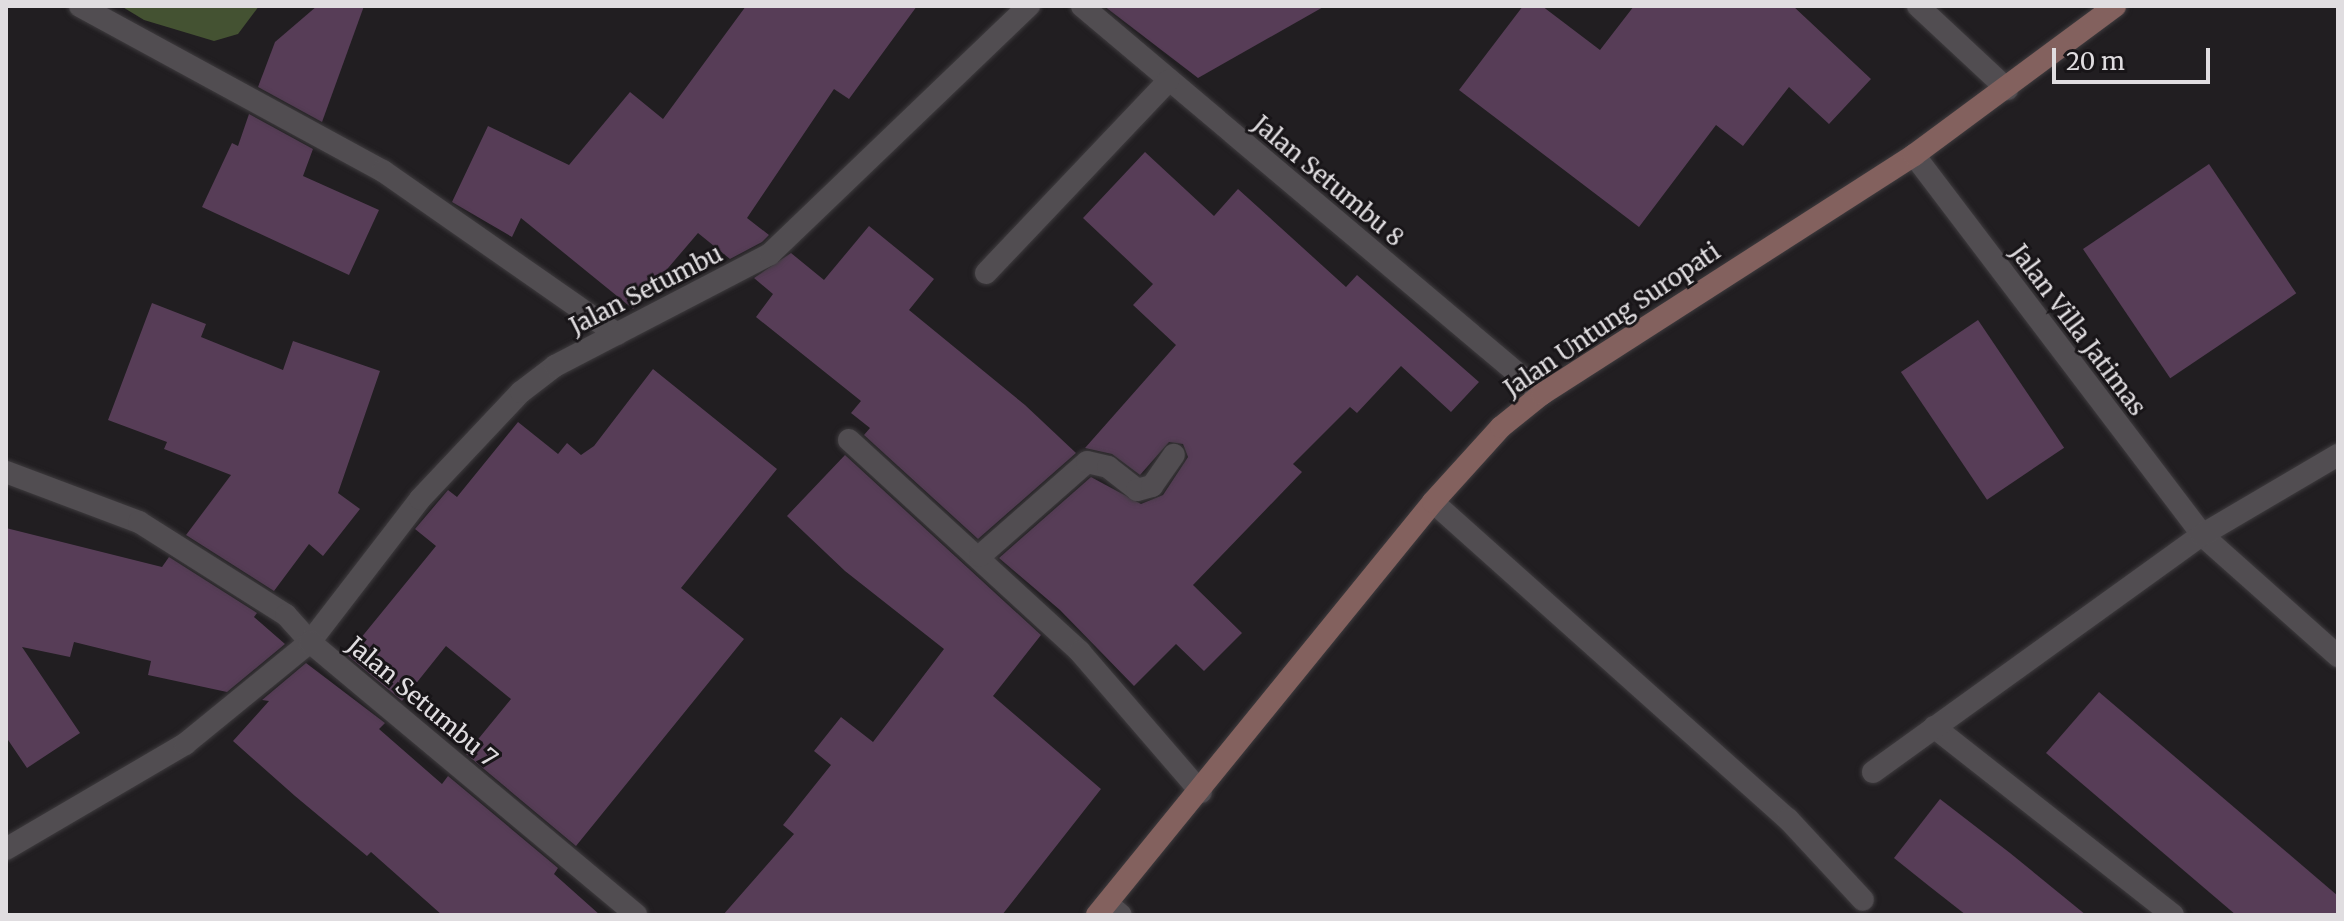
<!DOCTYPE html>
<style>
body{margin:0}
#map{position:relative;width:2344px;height:921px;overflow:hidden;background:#211e21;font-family:Merriweather,serif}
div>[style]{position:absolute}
.forest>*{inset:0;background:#445232}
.building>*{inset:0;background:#573d57;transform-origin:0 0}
.roads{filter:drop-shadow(0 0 2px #3e3b3e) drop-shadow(0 0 2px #3e3b3e)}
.minor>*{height:22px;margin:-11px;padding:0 11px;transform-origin:11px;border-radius:11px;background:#514d51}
.secondary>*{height:22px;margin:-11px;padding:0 11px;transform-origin:11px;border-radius:11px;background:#83615e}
span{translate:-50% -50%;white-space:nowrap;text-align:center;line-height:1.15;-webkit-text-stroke:6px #181518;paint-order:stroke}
.street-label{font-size:24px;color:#e0dde0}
.frame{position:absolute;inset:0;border:8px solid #e0dde0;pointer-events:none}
.scale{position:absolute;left:2052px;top:48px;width:158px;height:36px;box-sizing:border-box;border:4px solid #e0dde0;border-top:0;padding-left:10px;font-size:24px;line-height:28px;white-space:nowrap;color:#e0dde0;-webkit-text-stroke:6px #181518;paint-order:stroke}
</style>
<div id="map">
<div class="forest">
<i style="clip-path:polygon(121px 6px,259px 6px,238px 34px,214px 41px,144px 20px)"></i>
</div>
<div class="building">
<i style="clip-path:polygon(317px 6px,364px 6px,322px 122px,258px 87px,275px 42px)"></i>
<i style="clip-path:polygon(746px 6px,917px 6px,849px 99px,834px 89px,747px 218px,769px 235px,762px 242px,730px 259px,698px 233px,633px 309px,521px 218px,512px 237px,452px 202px,488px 126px,569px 165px,630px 92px,663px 119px)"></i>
<i style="clip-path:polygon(1104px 6px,1325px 6px,1198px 78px)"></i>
<i style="clip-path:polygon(1523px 6px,1542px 6px,1600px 50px,1634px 6px,1793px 6px,1871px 79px,1829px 124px,1789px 87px,1743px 146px,1716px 125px,1639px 227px,1459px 90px)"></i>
<i style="clip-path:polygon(249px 114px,313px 149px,303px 176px,379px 210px,349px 275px,202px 207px,232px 143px,238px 146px)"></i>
<i style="clip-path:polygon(1145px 152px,1214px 216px,1238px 189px,1346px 287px,1357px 275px,1479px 382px,1451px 412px,1401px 366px,1357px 413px,1350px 407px,1293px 464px,1302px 472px,1193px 585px,1242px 633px,1204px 671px,1176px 644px,1134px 686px,1060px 610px,999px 558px,1091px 477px,1141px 504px,1163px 495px,1188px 457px,1183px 444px,1169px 442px,1140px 475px,1112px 454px,1085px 448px,1176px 345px,1133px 305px,1153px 284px,1083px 218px)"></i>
<i style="left:2209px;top:164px;width:156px;height:152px;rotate:56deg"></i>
<i style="clip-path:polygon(869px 226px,934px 279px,909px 310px,1025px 405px,1076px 453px,978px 539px,864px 435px,870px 428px,851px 413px,861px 401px,756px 317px,773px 294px,754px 278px,791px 253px,824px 280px)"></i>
<i style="clip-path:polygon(152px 303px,206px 324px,201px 337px,283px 370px,293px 341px,380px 371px,338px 493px,360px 509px,323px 556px,309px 544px,274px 591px,186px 535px,231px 475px,164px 449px,167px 442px,108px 420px)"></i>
<i style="left:1978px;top:320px;width:154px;height:93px;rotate:56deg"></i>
<i style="clip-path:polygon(653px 369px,777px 469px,681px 588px,744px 639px,576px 846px,466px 754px,511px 699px,446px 646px,402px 701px,347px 655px,436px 546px,415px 529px,448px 490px,457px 497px,518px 422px,558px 454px,567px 443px,581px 455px,594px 446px)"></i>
<i style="clip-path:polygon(845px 455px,1041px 635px,993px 696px,1101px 789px,1002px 915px,723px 915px,794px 834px,783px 825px,831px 765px,814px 751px,841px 717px,873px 742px,944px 649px,845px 571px,787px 516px)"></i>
<i style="clip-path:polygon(6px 528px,162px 567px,169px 557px,257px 613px,254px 617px,285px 644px,227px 692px,148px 675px,151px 661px,74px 642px,70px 657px,22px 647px,80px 733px,27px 768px,6px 737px)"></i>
<i style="clip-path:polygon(306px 663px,385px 723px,379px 729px,442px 784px,448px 776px,558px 868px,554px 874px,600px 915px,442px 915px,371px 852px,367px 856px,295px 796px,233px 741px,269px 701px,262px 700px)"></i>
<i style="clip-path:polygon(2099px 692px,2338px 896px,2338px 915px,2236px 915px,2046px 753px)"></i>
<i style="clip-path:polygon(1940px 799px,2010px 853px,2086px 915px,1966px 915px,1929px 886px,1894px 858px)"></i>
</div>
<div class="roads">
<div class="minor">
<i style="left:80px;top:6px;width:345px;rotate:28.6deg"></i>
<i style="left:383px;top:171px;width:285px;rotate:34.9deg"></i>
<i style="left:1082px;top:6px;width:602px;rotate:40.15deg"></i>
<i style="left:1918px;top:6px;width:122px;rotate:43deg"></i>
<i style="left:1914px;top:155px;width:477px;rotate:52.8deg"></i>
<i style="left:2202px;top:535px;width:182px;rotate:41.7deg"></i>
<i style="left:986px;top:273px;width:265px;rotate:-46.5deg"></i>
<i style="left:849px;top:440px;width:314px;rotate:42.5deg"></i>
<i style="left:1080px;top:652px;width:185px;rotate:49.2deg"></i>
<i style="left:6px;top:472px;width:142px;rotate:20.6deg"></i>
<i style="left:139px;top:522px;width:174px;rotate:32.3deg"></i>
<i style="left:286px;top:615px;width:36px;rotate:48deg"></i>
<i style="left:310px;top:642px;width:180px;rotate:-52.4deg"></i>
<i style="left:420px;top:499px;width:147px;rotate:-46.7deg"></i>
<i style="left:521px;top:392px;width:43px;rotate:-37.4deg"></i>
<i style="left:555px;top:366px;width:242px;rotate:-27.5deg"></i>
<i style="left:770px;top:254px;width:359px;rotate:-43.8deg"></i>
<i style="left:1433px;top:502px;width:476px;rotate:41.8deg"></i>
<i style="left:1788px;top:819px;width:110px;rotate:47.2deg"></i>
<i style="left:980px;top:556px;width:142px;rotate:-41.3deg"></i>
<i style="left:1087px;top:462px;width:22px;rotate:13deg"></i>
<i style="left:1108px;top:467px;width:37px;rotate:38deg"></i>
<i style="left:1137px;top:490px;width:16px;rotate:-15deg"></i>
<i style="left:1152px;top:486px;width:38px;rotate:-55deg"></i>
<i style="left:1934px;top:727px;width:304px;rotate:38.2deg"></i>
<i style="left:1873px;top:772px;width:405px;rotate:-35.8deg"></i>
<i style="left:2202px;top:535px;width:158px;rotate:-30.5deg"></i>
<i style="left:6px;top:849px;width:208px;rotate:-30.4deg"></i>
<i style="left:185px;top:744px;width:161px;rotate:-39.2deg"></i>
<i style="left:310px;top:642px;width:425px;rotate:39.9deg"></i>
<i style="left:1107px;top:903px;width:18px;rotate:41deg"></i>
</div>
<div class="secondary">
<i style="left:1097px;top:915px;width:532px;rotate:-50.87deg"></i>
<i style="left:1433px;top:502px;width:101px;rotate:-47.8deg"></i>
<i style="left:1501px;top:427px;width:53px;rotate:-38.8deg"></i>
<i style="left:1542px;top:394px;width:442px;rotate:-32.7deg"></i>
<i style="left:1914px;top:155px;width:250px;rotate:-36.5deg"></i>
</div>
</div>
<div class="street-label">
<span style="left:1328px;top:181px;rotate:40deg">Jalan Setumbu 8</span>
<span style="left:646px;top:290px;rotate:-27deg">Jalan Setumbu</span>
<span style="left:1612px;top:320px;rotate:-34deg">Jalan Untung Suropati</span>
<span style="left:2078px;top:330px;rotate:53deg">Jalan Villa Jatimas</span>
<span style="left:422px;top:702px;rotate:40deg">Jalan Setumbu 7</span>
</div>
<div class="frame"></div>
<div class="scale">20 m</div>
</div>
